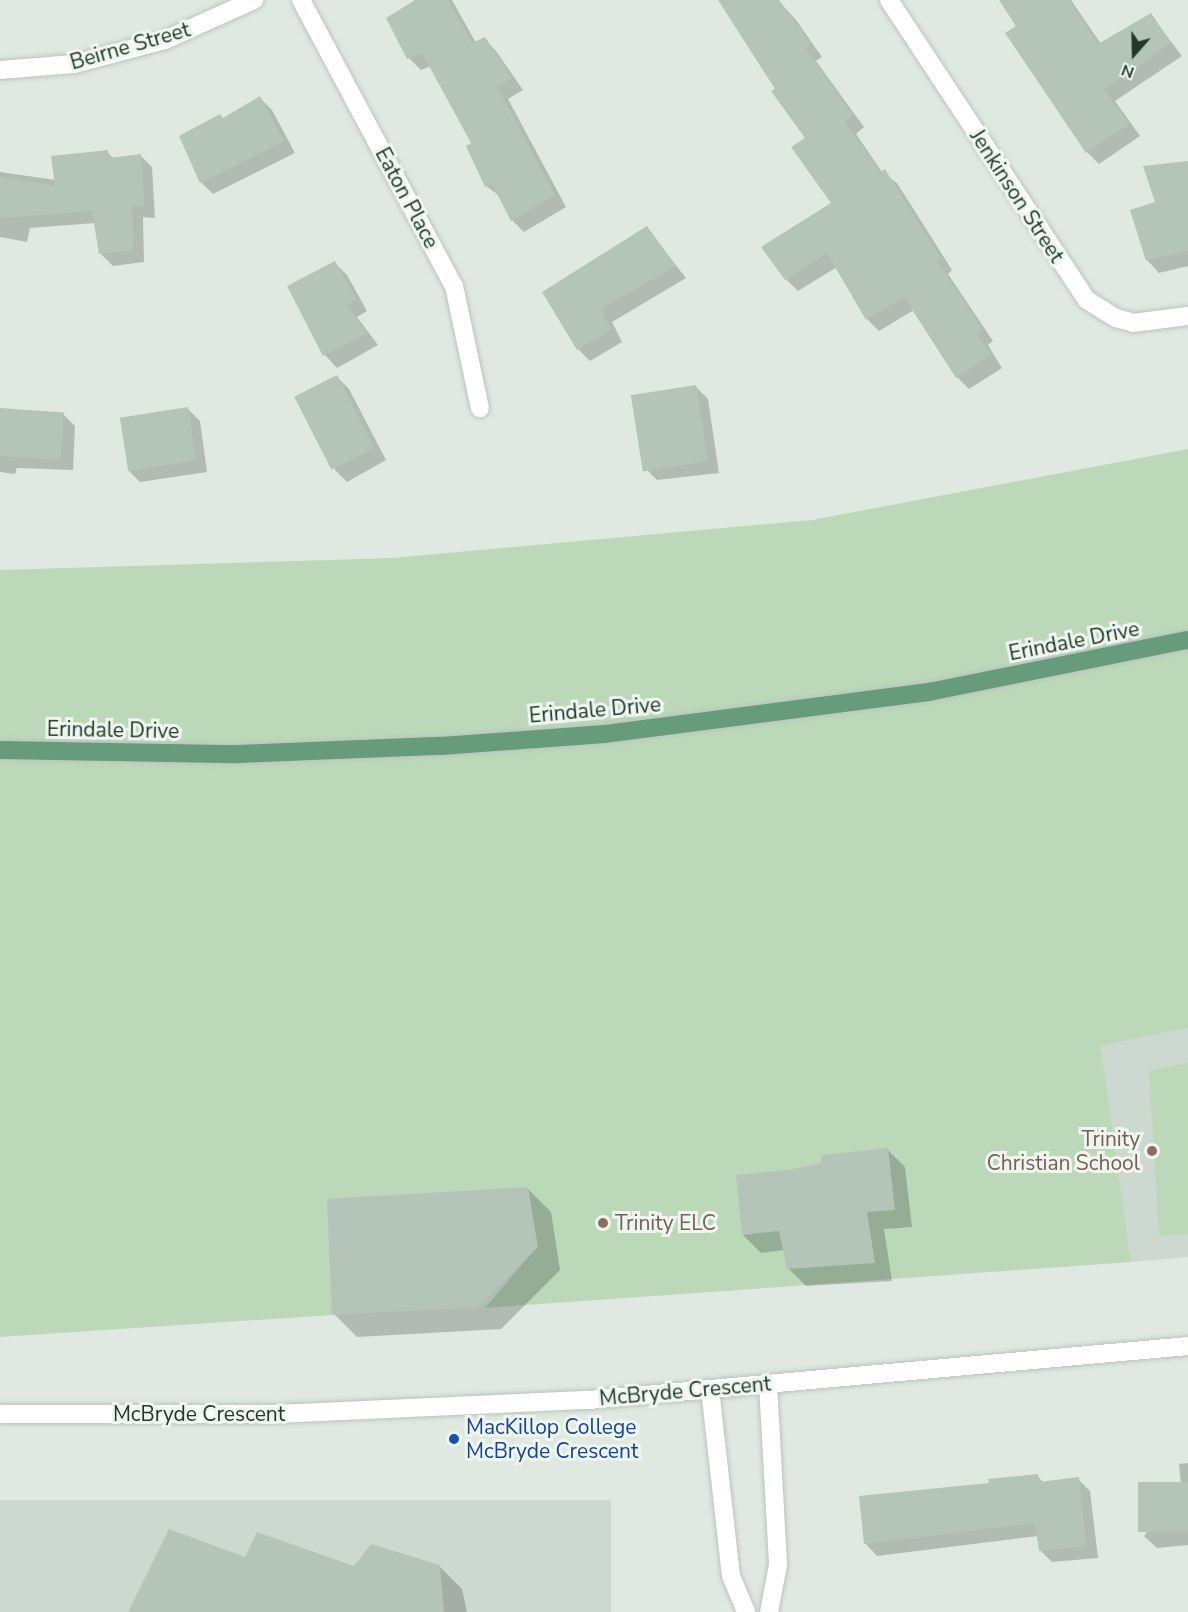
<!DOCTYPE html>
<style>
body{margin:0}
#map{position:relative;width:1188px;height:1612px;overflow:hidden;background:#dfe9e1;font-family:"Nunito Sans",sans-serif}
div>[style]{position:absolute}
.built>*{inset:0;background:#cdd9d0;transform-origin:0 0}
.green>*{inset:0;background:#bbd9b9}
.shadow>*{inset:0;background:#0003}
.building>*{inset:0;background:#b5c4b9;transform-origin:0 0}
.roads{filter:drop-shadow(0 0 2px #bcc3bf) drop-shadow(0 0 2px #bcc3bf)}
.minor>*{height:18px;margin:-9px;padding:0 9px;transform-origin:9px;border-radius:9px;background:#fff}
.tertiary>*{height:18px;margin:-9px;padding:0 9px;transform-origin:9px;border-radius:9px;background:#fff}
.primary>*{height:18px;margin:-9px;padding:0 9px;transform-origin:9px;border-radius:9px;background:#669c7c}
.dots>*{width:16px;height:16px;translate:-50% -50%;box-sizing:border-box;border:3px solid #eff6f0;border-radius:50%}
span{translate:-50% -50%;white-space:nowrap;text-align:center;line-height:1.15;-webkit-text-stroke:6px #eff6f0;paint-order:stroke}
.street-label{font-size:21px;color:#21382a}
.education-label{font-size:21px;color:#785e54}
.right{translate:-100% -50%;text-align:right}
.left{translate:0 -50%;text-align:left}
.transit-label{font-size:21px;color:#164399}
.north{position:absolute;left:1104px;top:24px;width:60px;height:60px;-webkit-text-stroke:4px #eff6f0;paint-order:stroke;rotate:200deg;font-size:16px;font-weight:700;line-height:24px;text-align:center;color:#21382a}
.north::after{content:'';display:block;margin:auto;width:21px;height:27px;background:#21382a;clip-path:polygon(50% 0,100% 100%,50% 72%,0 100%)}
</style>
<div id="map">
<div class="built">
<i style="clip-path:polygon(1188px 1028px,1188px 1257px,1131px 1262px,1101px 1046px)"></i>
<i style="left:0;top:1500px;width:611px;height:112px"></i>
</div>
<div class="green">
<i style="clip-path:polygon(1188px 449px,1188px 1028px,1101px 1046px,1131px 1262px,485px 1308px,530px 1255px,332px 1315px,0 1337px,0 570px,392px 558px,812px 520px)"></i>
<i style="clip-path:polygon(1188px 1063px,1188px 1234px,1159px 1236px,1149px 1071px)"></i>
</div>
<div class="shadow">
<i style="clip-path:polygon(417px 0,452px 0,476px 43px,484px 38px,496px 51px,523px 90px,508px 99px,566px 207px,524px 232px,512px 220px,501px 197px,486px 186px,473px 144px,431px 66px,421px 70px,409px 58px,388px 19px)"></i>
<i style="clip-path:polygon(720px 0,778px 0,796px 20px,822px 57px,816px 61px,864px 127px,856px 134px,882px 172px,897px 183px,952px 270px,948px 274px,993px 341px,988px 345px,1002px 368px,969px 389px,957px 377px,914px 310px,879px 331px,867px 319px,837px 267px,798px 291px,786px 279px,833px 204px,807px 138px)"></i>
<i style="clip-path:polygon(1001px 0,1071px 0,1101px 44px,1151px 15px,1182px 56px,1115px 101px,1140px 136px,1099px 164px,1087px 152px)"></i>
<i style="clip-path:polygon(260px 98px,272px 110px,295px 153px,213px 194px,201px 182px,181px 137px,224px 119px)"></i>
<i style="clip-path:polygon(107px 152px,114px 159px,140px 155px,152px 167px,155px 218px,143px 217px,144px 262px,113px 266px,100px 253px,95px 223px,30px 228px,27px 242px,0 237px,0 172px,56px 180px)"></i>
<i style="clip-path:polygon(1188px 162px,1188px 266px,1159px 273px,1147px 260px,1157px 203px)"></i>
<i style="clip-path:polygon(647px 228px,686px 278px,612px 322px,622px 342px,590px 361px,578px 349px)"></i>
<i style="clip-path:polygon(335px 263px,347px 275px,367px 311px,357px 317px,378px 345px,337px 368px,325px 355px,289px 286px)"></i>
<i style="clip-path:polygon(337px 377px,349px 389px,386px 460px,347px 482px,335px 470px)"></i>
<i style="clip-path:polygon(696px 387px,708px 399px,719px 473px,657px 480px,645px 468px)"></i>
<i style="clip-path:polygon(0 409px,63px 414px,75px 426px,73px 470px,17px 468px,15px 474px,0 472px)"></i>
<i style="clip-path:polygon(188px 409px,200px 421px,207px 472px,140px 482px,128px 470px)"></i>
<i style="clip-path:polygon(887px 1149px,905px 1167px,912px 1227px,884px 1229px,892px 1281px,806px 1286px,788px 1268px,784px 1250px,761px 1253px,743px 1235px,788px 1172px)"></i>
<i style="clip-path:polygon(528px 1189px,551px 1212px,560px 1270px,501px 1329px,357px 1337px,334px 1314px)"></i>
<i style="clip-path:polygon(1188px 1463px,1188px 1545px,1157px 1548px,1144px 1536px,1181px 1484px,1179px 1464px)"></i>
<i style="clip-path:polygon(1037px 1476px,1044px 1483px,1078px 1479px,1090px 1491px,1098px 1558px,1052px 1562px,1040px 1550px,1038px 1536px,877px 1556px,865px 1543px,990px 1485px)"></i>
<i style="clip-path:polygon(246px 1559px,355px 1568px,439px 1566px,462px 1589px,467px 1612px,129px 1612px)"></i>
</div>
<div class="building">
<i style="clip-path:polygon(415px 0,448px 0,472px 43px,485px 37px,512px 78px,497px 87px,555px 195px,511px 221px,492px 184px,485px 187px,466px 146px,471px 143px,422px 53px,407px 59px,386px 18px)"></i>
<i style="clip-path:polygon(718px 0,779px 0,811px 44px,805px 48px,853px 115px,845px 121px,880px 172px,885px 169px,941px 258px,937px 261px,982px 328px,977px 333px,991px 355px,956px 378px,904px 297px,866px 320px,827px 253px,785px 280px,761px 247px,831px 203px,791px 147px,805px 138px,771px 91px,775px 89px)"></i>
<i style="clip-path:polygon(999px 0,1069px 0,1098px 44px,1151px 13px,1171px 43px,1104px 89px,1129px 124px,1086px 153px,1005px 33px,1016px 26px)"></i>
<i style="clip-path:polygon(260px 96px,284px 141px,200px 183px,179px 136px,220px 114px,223px 118px)"></i>
<i style="clip-path:polygon(108px 150px,109px 158px,141px 154px,144px 206px,132px 206px,133px 250px,99px 254px,92px 211px,0 218px,0 177px,55px 186px,51px 156px)"></i>
<i style="clip-path:polygon(1188px 161px,1188px 251px,1146px 261px,1130px 210px,1155px 202px,1143px 166px)"></i>
<i style="clip-path:polygon(647px 226px,676px 266px,601px 309px,611px 330px,577px 350px,542px 292px)"></i>
<i style="clip-path:polygon(335px 261px,356px 299px,347px 305px,367px 333px,323px 356px,287px 286px)"></i>
<i style="left:337px;top:375px;width:82px;height:48px;rotate:63deg"></i>
<i style="left:696px;top:385px;width:77px;height:66px;rotate:81deg"></i>
<i style="left:188px;top:407px;width:54px;height:69px;rotate:81deg"></i>
<i style="left:0;top:408px;width:64px;height:48px;rotate:4deg"></i>
<i style="clip-path:polygon(888px 1148px,895px 1210px,867px 1212px,875px 1263px,787px 1269px,779px 1231px,742px 1235px,736px 1175px,788px 1170px,821px 1163px,821px 1155px)"></i>
<i style="clip-path:polygon(528px 1187px,538px 1247px,478px 1307px,332px 1315px,327px 1199px)"></i>
<i style="clip-path:polygon(1038px 1474px,1039px 1482px,1079px 1477px,1086px 1546px,1039px 1551px,1035px 1523px,864px 1544px,859px 1496px,989px 1483px,988px 1479px)"></i>
<i style="left:1188px;top:1482px;width:50px;height:50px;rotate:90deg"></i>
<i style="clip-path:polygon(169px 1529px,245px 1557px,257px 1532px,354px 1566px,371px 1544px,440px 1565px,444px 1612px,128px 1612px)"></i>
</div>
<div class="roads">
<div class="minor">
<i style="left:301px;top:0;width:324px;rotate:61.9deg"></i>
<i style="left:454px;top:286px;width:125px;rotate:78deg"></i>
<i style="left:889px;top:0;width:359px;rotate:56.6deg"></i>
<i style="left:1087px;top:300px;width:34px;rotate:32deg"></i>
<i style="left:1116px;top:318px;width:18px;rotate:16deg"></i>
<i style="left:1133px;top:323px;width:55px;rotate:-7.3deg"></i>
<i style="left:0;top:70px;width:74px;rotate:-4.6deg"></i>
<i style="left:74px;top:64px;width:94px;rotate:-14.8deg"></i>
<i style="left:165px;top:40px;width:98px;rotate:-24.2deg"></i>
<i style="left:768px;top:1384px;width:181px;rotate:86.8deg"></i>
<i style="left:778px;top:1565px;width:48px;rotate:100.8deg"></i>
<i style="left:710px;top:1389px;width:188px;rotate:83.6deg"></i>
<i style="left:731px;top:1576px;width:39px;rotate:67deg"></i>
</div>
<div class="tertiary">
<i style="left:0;top:1414px;width:276px"></i>
<i style="left:276px;top:1414px;width:313px;rotate:-2.6deg"></i>
<i style="left:589px;top:1400px;width:601px;rotate:-5.15deg"></i>
</div>
<div class="primary">
<i style="left:0;top:750px;width:238px;rotate:1deg"></i>
<i style="left:238px;top:754px;width:203px;rotate:-2.3deg"></i>
<i style="left:441px;top:746px;width:164px;rotate:-4.2deg"></i>
<i style="left:605px;top:734px;width:327px;rotate:-7.4deg"></i>
<i style="left:929px;top:692px;width:264px;rotate:-11.4deg"></i>
</div>
</div>
<div class="dots">
<i style="left:1152px;top:1151px;background:#8d6e63"></i>
<i style="left:603px;top:1223px;background:#8d6e63"></i>
<i style="left:454px;top:1439px;background:#1a4fb4"></i>
</div>
<div class="street-label">
<span style="left:130px;top:46px;rotate:-16deg">Beirne Street</span>
<span style="left:1017px;top:196px;rotate:57deg">Jenkinson Street</span>
<span style="left:407px;top:198px;rotate:62deg">Eaton Place</span>
<span style="left:1074px;top:641px;rotate:-11deg">Erindale Drive</span>
<span style="left:595px;top:710px;rotate:-5deg">Erindale Drive</span>
<span style="left:113px;top:730px;rotate:1deg">Erindale Drive</span>
<span style="left:685px;top:1391px;rotate:-5deg">McBryde Crescent</span>
<span style="left:199px;top:1414px">McBryde Crescent</span>
</div>
<div class="education-label">
<span class="right" style="left:1140px;top:1151px">Trinity<br>Christian School</span>
<span class="left" style="left:615px;top:1223px">Trinity ELC</span>
</div>
<div class="transit-label">
<span class="left" style="left:466px;top:1439px">MacKillop College<br>McBryde Crescent</span>
</div>
<div class="north">N</div>
</div>
